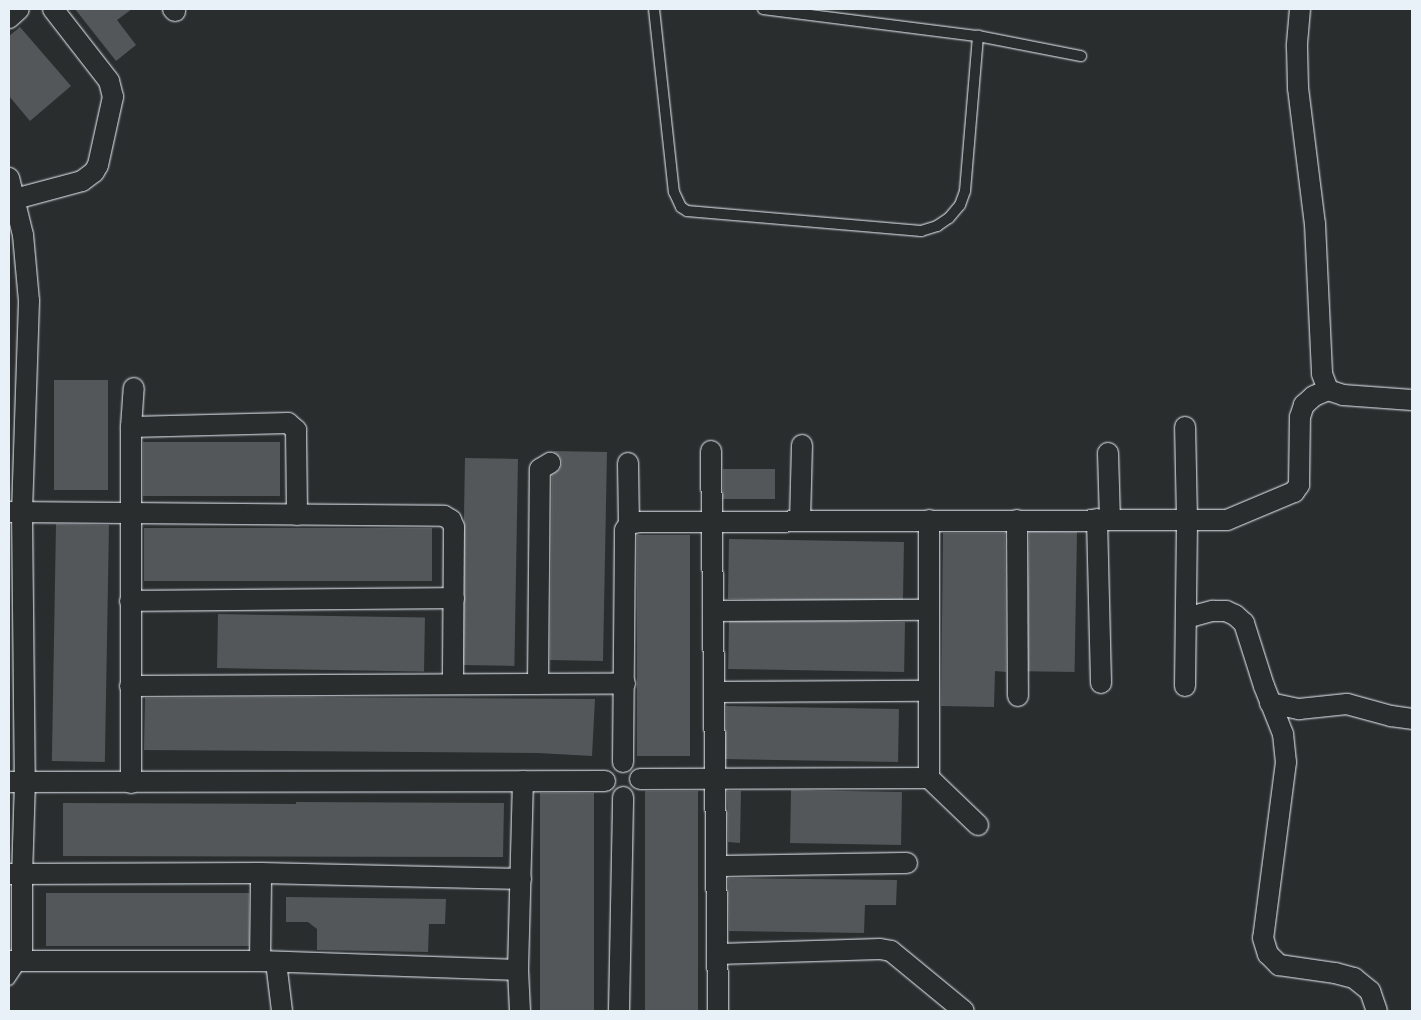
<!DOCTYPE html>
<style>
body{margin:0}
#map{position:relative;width:1421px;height:1020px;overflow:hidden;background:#2a2d2e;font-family:Delius,sans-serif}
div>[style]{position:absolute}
.building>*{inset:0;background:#535759;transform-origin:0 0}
.roads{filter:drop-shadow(0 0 1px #e8f1f8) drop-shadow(0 0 1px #e8f1f8)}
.lane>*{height:10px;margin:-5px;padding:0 5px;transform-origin:5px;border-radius:5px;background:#2a2d2e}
.street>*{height:20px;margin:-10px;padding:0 10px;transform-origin:10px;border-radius:10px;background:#2a2d2e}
span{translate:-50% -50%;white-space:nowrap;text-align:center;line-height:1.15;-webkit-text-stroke:5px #2a2d2e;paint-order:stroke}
.frame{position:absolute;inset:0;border:10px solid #e8f1f8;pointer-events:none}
</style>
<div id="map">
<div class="building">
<i style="clip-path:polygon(75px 9px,132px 9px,117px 20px,136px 45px,116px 61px)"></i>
<i style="clip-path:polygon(20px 27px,71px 86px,30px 121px,9px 96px,9px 36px)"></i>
<i style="left:54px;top:380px;width:54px;height:110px"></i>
<i style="left:143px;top:442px;width:137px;height:54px"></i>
<i style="clip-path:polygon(553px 451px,607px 452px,603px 661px,550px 660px,552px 475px,560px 469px,562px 463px,560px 457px)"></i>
<i style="left:465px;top:458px;width:53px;height:207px;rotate:1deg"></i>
<i style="left:723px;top:469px;width:52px;height:30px"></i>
<i style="left:56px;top:524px;width:53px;height:237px;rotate:1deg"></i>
<i style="left:144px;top:528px;width:288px;height:53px"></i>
<i style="left:1077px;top:532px;width:140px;height:48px;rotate:91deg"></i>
<i style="clip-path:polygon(943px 533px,1005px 533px,1006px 672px,995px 671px,994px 707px,941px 706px)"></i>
<i style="left:637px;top:535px;width:53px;height:221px"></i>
<i style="left:729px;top:539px;width:175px;height:60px;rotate:1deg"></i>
<i style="left:218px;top:614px;width:207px;height:54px;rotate:1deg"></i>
<i style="left:905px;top:622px;width:50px;height:176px;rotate:91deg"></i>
<i style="clip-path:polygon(306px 697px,595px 699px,592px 756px,538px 753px,144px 750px,145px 698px)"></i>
<i style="left:726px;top:706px;width:173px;height:53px;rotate:1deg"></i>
<i style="left:791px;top:790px;width:111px;height:53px;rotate:1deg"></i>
<i style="left:645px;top:791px;width:53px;height:220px"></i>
<i style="clip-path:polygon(727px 791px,741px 791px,740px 843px,728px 842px)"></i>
<i style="left:540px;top:793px;width:54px;height:218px"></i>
<i style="clip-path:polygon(296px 802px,504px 803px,503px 857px,63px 856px,63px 803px,296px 804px)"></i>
<i style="clip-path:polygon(728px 878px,897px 880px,896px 905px,865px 905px,864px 933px,729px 931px)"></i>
<i style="left:46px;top:893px;width:203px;height:53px"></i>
<i style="clip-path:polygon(286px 897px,446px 899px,445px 924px,429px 924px,428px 952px,317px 950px,317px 929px,308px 922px,286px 922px)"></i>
</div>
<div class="roads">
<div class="lane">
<i style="left:654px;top:9px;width:184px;rotate:83.8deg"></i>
<i style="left:674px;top:192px;width:17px;rotate:65deg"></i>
<i style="left:681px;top:207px;width:7px;rotate:34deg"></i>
<i style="left:687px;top:211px;width:235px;rotate:4.9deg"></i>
<i style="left:921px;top:231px;width:17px;rotate:-17deg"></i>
<i style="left:937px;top:226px;width:14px;rotate:-34deg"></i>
<i style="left:949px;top:218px;width:17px;rotate:-50deg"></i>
<i style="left:960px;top:205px;width:15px;rotate:-70deg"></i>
<i style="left:965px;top:191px;width:156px;rotate:-85.2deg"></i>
<i style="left:763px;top:9px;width:217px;rotate:7.2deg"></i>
<i style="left:978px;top:36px;width:105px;rotate:11deg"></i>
<i style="left:9px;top:980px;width:23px;rotate:-56deg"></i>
</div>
<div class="street">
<i style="left:173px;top:9px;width:3px;rotate:45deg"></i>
<i style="left:1300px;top:9px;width:38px;rotate:95deg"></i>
<i style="left:1297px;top:47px;width:41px;rotate:88.6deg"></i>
<i style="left:1298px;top:88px;width:137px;rotate:82.9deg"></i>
<i style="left:1315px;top:224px;width:150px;rotate:87.3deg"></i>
<i style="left:1322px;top:374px;width:17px;rotate:69deg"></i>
<i style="left:9px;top:18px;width:13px;rotate:-42deg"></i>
<i style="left:9px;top:178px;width:59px;rotate:76.2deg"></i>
<i style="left:23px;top:235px;width:66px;rotate:84.8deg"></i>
<i style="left:29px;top:301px;width:211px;rotate:91.9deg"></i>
<i style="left:22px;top:512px;width:269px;rotate:89.4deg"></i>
<i style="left:25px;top:781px;width:94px;rotate:91.8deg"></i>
<i style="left:22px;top:875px;width:86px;rotate:90deg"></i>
<i style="left:15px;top:199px;width:69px;rotate:-15deg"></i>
<i style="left:82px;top:181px;width:15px;rotate:-37deg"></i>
<i style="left:94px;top:172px;width:8px;rotate:-60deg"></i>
<i style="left:98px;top:165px;width:70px;rotate:-77.6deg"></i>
<i style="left:113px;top:97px;width:16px;rotate:-104deg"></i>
<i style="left:109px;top:81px;width:91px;rotate:-127.9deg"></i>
<i style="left:131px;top:427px;width:39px;rotate:-86deg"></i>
<i style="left:711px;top:451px;width:560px;rotate:89.28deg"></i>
<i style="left:1108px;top:453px;width:66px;rotate:88.3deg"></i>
<i style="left:628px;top:463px;width:61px;rotate:89.1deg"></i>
<i style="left:11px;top:512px;width:433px;rotate:0.5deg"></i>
<i style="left:444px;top:516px;width:8px;rotate:30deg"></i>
<i style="left:451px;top:520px;width:8px;rotate:67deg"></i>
<i style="left:454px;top:527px;width:157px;rotate:90.4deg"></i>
<i style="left:1097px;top:519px;width:164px;rotate:88.6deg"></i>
<i style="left:1017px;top:520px;width:176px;rotate:89.7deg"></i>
<i style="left:800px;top:521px;width:76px;rotate:-88.5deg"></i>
<i style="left:130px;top:601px;width:324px;rotate:-0.5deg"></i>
<i style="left:713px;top:611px;width:216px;rotate:-0.3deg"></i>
<i style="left:1186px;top:618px;width:28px;rotate:-15deg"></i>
<i style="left:1213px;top:611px;width:13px"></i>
<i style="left:1226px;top:611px;width:10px;rotate:24deg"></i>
<i style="left:1235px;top:615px;width:12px;rotate:42deg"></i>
<i style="left:1244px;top:623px;width:66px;rotate:72.4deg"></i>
<i style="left:1264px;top:686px;width:52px;rotate:68.4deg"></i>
<i style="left:1283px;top:734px;width:28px;rotate:84deg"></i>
<i style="left:1286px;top:762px;width:177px;rotate:97.4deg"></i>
<i style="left:1263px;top:938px;width:17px;rotate:73deg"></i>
<i style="left:1268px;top:954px;width:16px;rotate:45deg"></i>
<i style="left:1279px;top:965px;width:57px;rotate:8.1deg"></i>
<i style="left:1335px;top:973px;width:20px;rotate:15deg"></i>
<i style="left:1354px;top:978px;width:21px;rotate:39deg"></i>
<i style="left:1370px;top:991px;width:21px;rotate:71deg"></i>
<i style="left:538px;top:684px;width:215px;rotate:-89.5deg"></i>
<i style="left:540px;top:469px;width:12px;rotate:-31deg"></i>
<i style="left:130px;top:686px;width:495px;rotate:-0.3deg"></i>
<i style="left:1185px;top:686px;width:167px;rotate:-89.3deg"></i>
<i style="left:1187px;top:519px;width:92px;rotate:-91.2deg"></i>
<i style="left:714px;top:692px;width:215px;rotate:-0.3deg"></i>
<i style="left:1270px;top:703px;width:30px;rotate:12deg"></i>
<i style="left:1299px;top:709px;width:48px;rotate:-5.9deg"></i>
<i style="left:1347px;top:704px;width:46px;rotate:15.3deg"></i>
<i style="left:1391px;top:716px;width:21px;rotate:8deg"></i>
<i style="left:623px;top:762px;width:232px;rotate:-89.5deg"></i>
<i style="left:625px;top:530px;width:7px;rotate:-56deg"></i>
<i style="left:629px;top:524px;width:10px;rotate:-11deg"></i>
<i style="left:639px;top:522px;width:588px;rotate:-0.19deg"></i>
<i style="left:1227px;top:520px;width:73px;rotate:-22.7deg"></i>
<i style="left:1294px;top:492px;width:9px;rotate:-54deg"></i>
<i style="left:1299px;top:485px;width:68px;rotate:-89.2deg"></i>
<i style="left:1300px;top:417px;width:13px;rotate:-72deg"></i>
<i style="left:1304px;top:405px;width:13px;rotate:-42deg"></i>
<i style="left:1314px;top:396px;width:15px;rotate:-23deg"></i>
<i style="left:1328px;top:390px;width:16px;rotate:18deg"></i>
<i style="left:1343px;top:395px;width:69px;rotate:4.1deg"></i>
<i style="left:929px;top:778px;width:68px;rotate:43.8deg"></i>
<i style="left:640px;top:779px;width:289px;rotate:-0.2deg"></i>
<i style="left:929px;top:778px;width:258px;rotate:-90deg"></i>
<i style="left:9px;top:782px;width:596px;rotate:-0.1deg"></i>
<i style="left:131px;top:783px;width:356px;rotate:-90deg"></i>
<i style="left:131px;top:427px;width:157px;rotate:-1.5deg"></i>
<i style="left:288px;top:423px;width:11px;rotate:41deg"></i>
<i style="left:296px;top:430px;width:85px;rotate:89.3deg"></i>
<i style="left:716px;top:866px;width:191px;rotate:-0.9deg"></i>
<i style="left:9px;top:874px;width:252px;rotate:-0.2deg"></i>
<i style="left:261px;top:873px;width:260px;rotate:1.3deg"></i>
<i style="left:718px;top:954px;width:162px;rotate:-1.8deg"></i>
<i style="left:880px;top:949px;width:11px;rotate:10deg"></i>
<i style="left:891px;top:951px;width:94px;rotate:39.4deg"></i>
<i style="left:10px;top:961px;width:250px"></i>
<i style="left:260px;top:961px;width:258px;rotate:2deg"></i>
<i style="left:260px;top:961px;width:88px;rotate:-89.3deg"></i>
<i style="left:276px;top:962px;width:49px;rotate:83deg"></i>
<i style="left:520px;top:1011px;width:41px;rotate:-92.8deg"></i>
<i style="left:518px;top:970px;width:189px;rotate:-88.5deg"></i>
<i style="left:619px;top:1011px;width:214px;rotate:-88.9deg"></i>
</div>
</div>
<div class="frame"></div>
</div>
